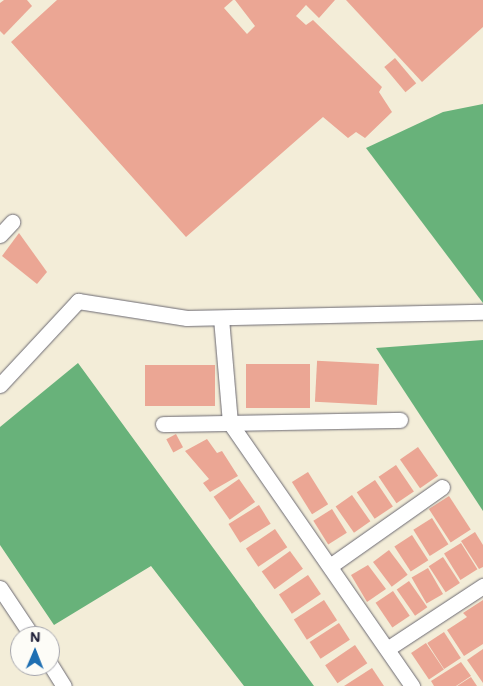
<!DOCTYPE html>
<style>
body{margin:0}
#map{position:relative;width:483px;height:686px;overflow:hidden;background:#f3edd8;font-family:Mali,sans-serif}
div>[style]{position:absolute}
.forest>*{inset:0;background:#68b27a}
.building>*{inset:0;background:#eba694;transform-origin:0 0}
.roads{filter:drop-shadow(0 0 1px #6b6972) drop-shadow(0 0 1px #6b6972)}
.street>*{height:15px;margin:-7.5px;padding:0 7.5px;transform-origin:7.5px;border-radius:7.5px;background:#fff}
span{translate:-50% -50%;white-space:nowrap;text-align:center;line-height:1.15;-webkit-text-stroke:4px #fdfcf7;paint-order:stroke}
.north{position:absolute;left:10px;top:626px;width:50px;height:50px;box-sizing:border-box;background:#fdfcf7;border:1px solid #a5a5ac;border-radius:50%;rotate:1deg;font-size:14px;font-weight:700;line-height:20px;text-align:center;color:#22223b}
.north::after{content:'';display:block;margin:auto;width:18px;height:22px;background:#1f6fb2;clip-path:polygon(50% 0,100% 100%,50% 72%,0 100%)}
</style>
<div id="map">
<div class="forest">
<i style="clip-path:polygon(483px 104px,483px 303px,366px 148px,443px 112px)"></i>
<i style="clip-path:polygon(483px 340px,483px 511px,376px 348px)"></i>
<i style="clip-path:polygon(78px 363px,314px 686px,244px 686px,151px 566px,54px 625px,0 545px,0 427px)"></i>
</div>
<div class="building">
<i style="clip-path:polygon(4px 0,27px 0,32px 6px,4px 35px,0 31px,0 3px)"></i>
<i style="clip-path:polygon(57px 0,233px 0,224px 8px,247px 34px,255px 26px,235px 0,335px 0,319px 18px,306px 5px,296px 16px,306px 25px,313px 20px,382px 87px,379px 92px,392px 112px,365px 138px,356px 132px,348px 138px,323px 117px,186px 237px,11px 42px)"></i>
<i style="clip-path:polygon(346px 0,483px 0,483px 27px,422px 82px)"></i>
<i style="left:395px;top:58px;width:33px;height:14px;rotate:50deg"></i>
<i style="clip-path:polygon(19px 233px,47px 272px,37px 284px,2px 256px)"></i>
<i style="left:246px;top:364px;width:64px;height:44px"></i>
<i style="left:379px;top:364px;width:41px;height:62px;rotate:93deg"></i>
<i style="left:145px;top:365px;width:70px;height:41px"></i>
<i style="left:176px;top:434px;width:15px;height:11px;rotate:62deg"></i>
<i style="clip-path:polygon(207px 439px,217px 453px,222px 451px,238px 476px,210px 492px,203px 483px,209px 479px,185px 451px)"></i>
<i style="left:418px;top:447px;width:35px;height:22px;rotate:55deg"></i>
<i style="left:396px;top:465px;width:32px;height:21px;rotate:56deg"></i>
<i style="left:308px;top:472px;width:38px;height:19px;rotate:58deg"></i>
<i style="left:239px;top:479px;width:28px;height:31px;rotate:55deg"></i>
<i style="left:375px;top:480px;width:32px;height:22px;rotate:56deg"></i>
<i style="left:352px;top:495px;width:32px;height:20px;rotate:55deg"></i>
<i style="left:449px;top:496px;width:40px;height:24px;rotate:57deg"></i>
<i style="left:259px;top:505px;width:22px;height:36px;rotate:58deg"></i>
<i style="left:332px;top:509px;width:28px;height:22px;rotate:58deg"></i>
<i style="left:432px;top:518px;width:31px;height:22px;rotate:58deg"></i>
<i style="left:275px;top:529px;width:22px;height:35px;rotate:56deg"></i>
<i style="clip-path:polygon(475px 532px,483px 545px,483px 567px,479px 569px,461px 541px)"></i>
<i style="left:412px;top:535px;width:30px;height:21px;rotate:57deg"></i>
<i style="left:461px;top:543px;width:31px;height:20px;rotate:58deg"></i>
<i style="left:389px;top:550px;width:31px;height:20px;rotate:53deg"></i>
<i style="left:290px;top:551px;width:22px;height:35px;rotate:54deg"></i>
<i style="left:443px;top:557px;width:31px;height:17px;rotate:57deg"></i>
<i style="clip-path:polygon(368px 565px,386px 589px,367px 602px,351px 575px)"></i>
<i style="left:428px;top:568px;width:30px;height:19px;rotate:60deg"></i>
<i style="left:308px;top:575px;width:23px;height:35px;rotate:56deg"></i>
<i style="left:409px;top:581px;width:32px;height:15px;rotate:55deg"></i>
<i style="left:393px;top:591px;width:30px;height:21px;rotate:56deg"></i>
<i style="left:324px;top:600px;width:24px;height:36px;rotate:57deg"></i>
<i style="clip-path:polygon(483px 600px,483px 644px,464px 656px,447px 630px,467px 617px,463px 613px)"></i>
<i style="left:339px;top:623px;width:20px;height:35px;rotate:57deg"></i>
<i style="left:444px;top:632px;width:31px;height:20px;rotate:57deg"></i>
<i style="left:426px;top:643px;width:32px;height:18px;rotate:56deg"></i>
<i style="left:355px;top:645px;width:22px;height:36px;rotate:56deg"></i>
<i style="clip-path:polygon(483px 649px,483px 683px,467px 660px)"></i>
<i style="clip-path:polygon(461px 662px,471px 676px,456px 686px,434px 686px,431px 681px)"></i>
<i style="clip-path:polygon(372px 668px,384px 686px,344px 686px)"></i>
<i style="clip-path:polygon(471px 677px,477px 686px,457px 686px)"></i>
</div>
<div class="roads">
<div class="street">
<i style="left:0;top:235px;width:18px;rotate:-47deg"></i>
<i style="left:221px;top:318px;width:105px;rotate:85.1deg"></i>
<i style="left:230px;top:423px;width:320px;rotate:55.3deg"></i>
<i style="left:0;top:385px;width:115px;rotate:-47.1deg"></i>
<i style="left:78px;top:301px;width:110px;rotate:8.9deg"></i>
<i style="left:187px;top:318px;width:296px;rotate:-1.2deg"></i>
<i style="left:163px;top:424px;width:237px;rotate:-1deg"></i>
<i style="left:330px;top:566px;width:137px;rotate:-35.2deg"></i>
<i style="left:0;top:588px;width:58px;rotate:56.3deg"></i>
<i style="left:387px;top:649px;width:115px;rotate:-33.3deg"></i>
<i style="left:50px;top:664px;width:26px;rotate:58deg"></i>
</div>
</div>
<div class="north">N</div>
</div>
